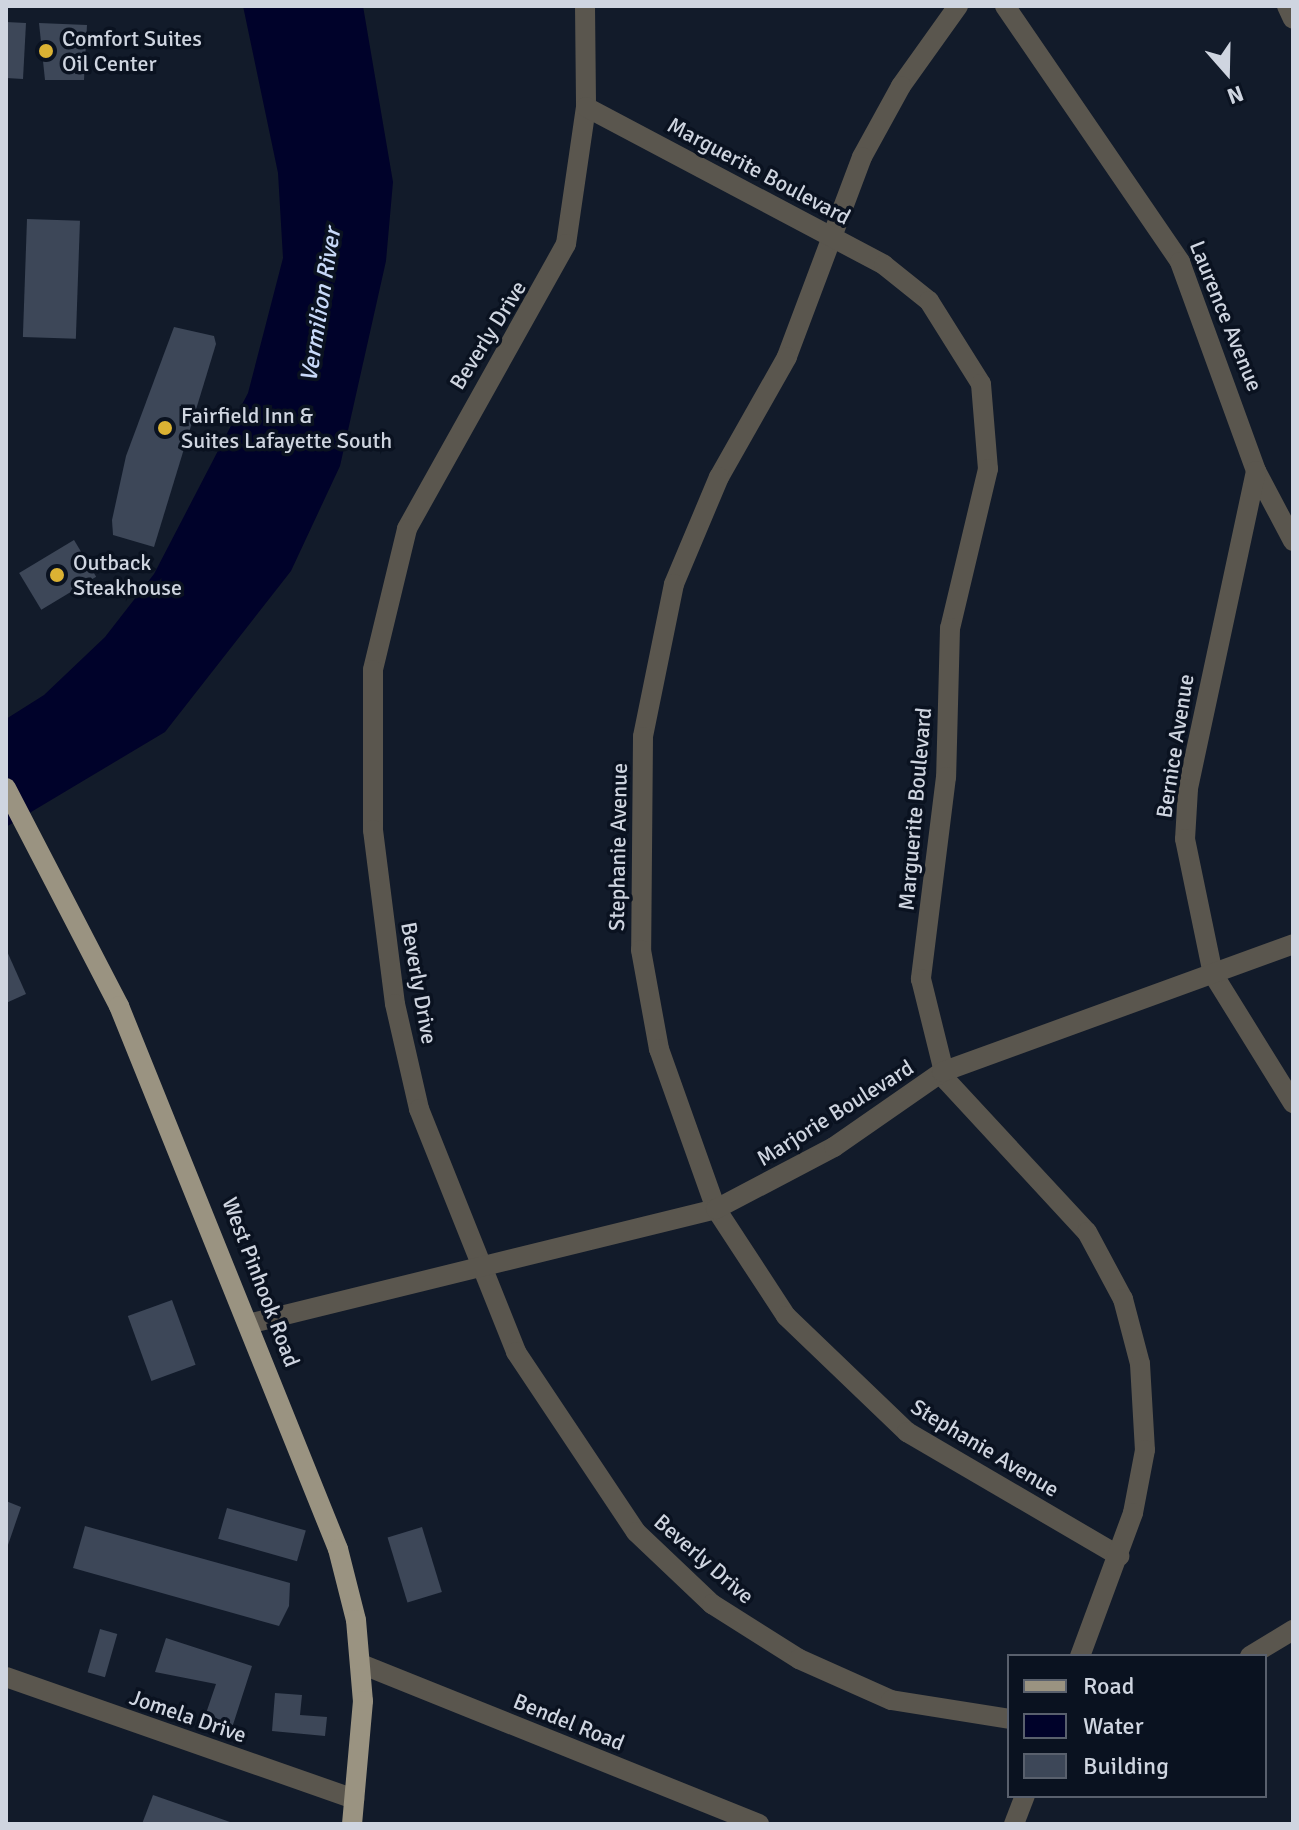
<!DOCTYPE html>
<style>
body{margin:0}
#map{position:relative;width:1299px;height:1830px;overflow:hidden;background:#121b2a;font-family:Signika,sans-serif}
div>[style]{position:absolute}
.water>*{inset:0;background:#00022a}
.building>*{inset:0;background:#3d4758;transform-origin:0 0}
.minor>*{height:20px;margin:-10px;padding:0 10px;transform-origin:10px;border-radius:10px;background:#5a564e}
.major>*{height:20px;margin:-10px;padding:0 10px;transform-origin:10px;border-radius:10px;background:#9a9381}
.dots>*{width:22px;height:22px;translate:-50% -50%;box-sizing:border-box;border:4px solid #0a1220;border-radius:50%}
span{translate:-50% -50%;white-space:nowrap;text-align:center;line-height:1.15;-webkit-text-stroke:7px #0a1220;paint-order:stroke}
.poi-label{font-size:22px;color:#cfd5e0}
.left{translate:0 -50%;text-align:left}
.street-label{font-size:22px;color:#cfd5e0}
.water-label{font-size:24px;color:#c8d9f8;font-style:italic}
.frame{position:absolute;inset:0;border:8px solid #cfd5e0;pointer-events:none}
.legend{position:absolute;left:1007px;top:1654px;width:260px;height:144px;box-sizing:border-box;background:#0a1220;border:2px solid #59606d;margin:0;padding:10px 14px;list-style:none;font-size:24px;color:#cfd5e0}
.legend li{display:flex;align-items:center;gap:16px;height:40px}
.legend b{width:40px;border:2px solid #59606d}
.north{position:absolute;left:1187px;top:32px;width:80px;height:80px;-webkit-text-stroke:6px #0a1220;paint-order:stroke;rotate:160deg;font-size:22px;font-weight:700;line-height:32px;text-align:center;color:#cfd5e0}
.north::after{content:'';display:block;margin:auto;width:28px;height:36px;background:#cfd5e0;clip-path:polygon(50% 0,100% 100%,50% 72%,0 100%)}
</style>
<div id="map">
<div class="water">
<i style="clip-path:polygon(243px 6px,363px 6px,393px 182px,386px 261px,340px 466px,291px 571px,165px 732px,6px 827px,6px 719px,44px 695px,105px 637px,154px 574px,248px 393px,283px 258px,278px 173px)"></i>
</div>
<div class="building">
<i style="clip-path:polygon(6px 22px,26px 23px,23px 79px,6px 78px)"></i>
<i style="clip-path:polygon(39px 23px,87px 25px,84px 80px,45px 80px)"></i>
<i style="left:27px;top:219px;width:53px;height:118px;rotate:2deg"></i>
<i style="clip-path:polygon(174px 327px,214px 336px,216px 344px,154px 547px,113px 535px,112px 520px,126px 456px)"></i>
<i style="left:74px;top:540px;width:43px;height:64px;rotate:59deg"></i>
<i style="clip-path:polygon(6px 949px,26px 994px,6px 1003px)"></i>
<i style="left:172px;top:1300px;width:69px;height:47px;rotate:70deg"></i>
<i style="clip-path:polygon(6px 1501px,21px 1507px,8px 1545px,6px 1544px)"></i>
<i style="left:227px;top:1508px;width:82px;height:32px;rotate:16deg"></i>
<i style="clip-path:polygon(85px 1526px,290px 1583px,289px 1606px,279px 1626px,73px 1568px)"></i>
<i style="left:422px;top:1527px;width:68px;height:36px;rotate:73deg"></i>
<i style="left:100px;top:1629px;width:18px;height:45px;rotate:16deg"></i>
<i style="clip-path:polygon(166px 1638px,252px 1666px,230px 1734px,202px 1725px,216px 1684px,155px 1672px)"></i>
<i style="clip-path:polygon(275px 1693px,302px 1695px,300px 1715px,327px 1717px,325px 1736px,272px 1731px)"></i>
<i style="clip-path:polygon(153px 1795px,230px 1822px,229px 1824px,142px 1824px)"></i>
</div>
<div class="minor">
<i style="left:585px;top:6px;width:101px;rotate:89.4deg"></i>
<i style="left:586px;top:107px;width:138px;rotate:98.3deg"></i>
<i style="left:566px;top:244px;width:326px;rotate:119.2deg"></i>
<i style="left:407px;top:529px;width:145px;rotate:103.6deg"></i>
<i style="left:373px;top:670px;width:160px;rotate:90deg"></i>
<i style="left:373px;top:830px;width:175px;rotate:82.8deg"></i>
<i style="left:395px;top:1004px;width:108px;rotate:77.1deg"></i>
<i style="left:419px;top:1109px;width:262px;rotate:68.2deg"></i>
<i style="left:516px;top:1352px;width:216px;rotate:56.3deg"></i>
<i style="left:636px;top:1532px;width:105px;rotate:43.5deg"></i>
<i style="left:712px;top:1604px;width:103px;rotate:32.3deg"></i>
<i style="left:799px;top:1659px;width:101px;rotate:24deg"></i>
<i style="left:891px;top:1700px;width:120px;rotate:9.1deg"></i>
<i style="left:958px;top:6px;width:98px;rotate:125.5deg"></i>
<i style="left:901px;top:86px;width:81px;rotate:118.8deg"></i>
<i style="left:862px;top:157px;width:214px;rotate:110.6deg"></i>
<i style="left:787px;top:357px;width:138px;rotate:119.5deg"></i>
<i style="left:719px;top:477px;width:116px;rotate:112.8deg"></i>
<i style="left:674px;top:584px;width:156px;rotate:101.5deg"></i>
<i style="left:643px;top:737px;width:213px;rotate:90.5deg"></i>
<i style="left:641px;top:950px;width:101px;rotate:79.7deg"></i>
<i style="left:659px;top:1049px;width:170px;rotate:70.4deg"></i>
<i style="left:716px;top:1209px;width:128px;rotate:56.8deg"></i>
<i style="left:786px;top:1316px;width:168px;rotate:43.8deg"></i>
<i style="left:907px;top:1432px;width:246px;rotate:30.3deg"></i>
<i style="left:1005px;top:6px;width:310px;rotate:55.6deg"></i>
<i style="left:1180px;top:262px;width:222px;rotate:70deg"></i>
<i style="left:1256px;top:471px;width:79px;rotate:62.1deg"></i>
<i style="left:1287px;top:6px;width:14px;rotate:65deg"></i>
<i style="left:586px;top:107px;width:337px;rotate:27.9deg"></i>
<i style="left:884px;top:265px;width:58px;rotate:38.7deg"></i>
<i style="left:929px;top:301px;width:98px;rotate:57.9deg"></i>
<i style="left:981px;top:384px;width:85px;rotate:85.3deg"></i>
<i style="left:988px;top:469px;width:163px;rotate:103.4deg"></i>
<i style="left:950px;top:628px;width:149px;rotate:91.5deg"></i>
<i style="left:946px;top:777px;width:204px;rotate:97.1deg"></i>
<i style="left:921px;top:979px;width:104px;rotate:76.1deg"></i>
<i style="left:946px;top:1080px;width:207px;rotate:47.2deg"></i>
<i style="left:1087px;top:1232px;width:76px;rotate:61.8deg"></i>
<i style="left:1123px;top:1299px;width:67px;rotate:75.3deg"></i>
<i style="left:1140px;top:1364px;width:86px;rotate:86.7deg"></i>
<i style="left:1145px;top:1450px;width:64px;rotate:100.8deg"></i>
<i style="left:1133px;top:1513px;width:153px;rotate:110.3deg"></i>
<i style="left:1256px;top:471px;width:325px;rotate:102.1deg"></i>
<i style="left:1188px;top:789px;width:50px;rotate:93.4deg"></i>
<i style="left:1185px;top:839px;width:138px;rotate:78.3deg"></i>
<i style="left:1213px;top:974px;width:152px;rotate:58.2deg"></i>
<i style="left:252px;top:1323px;width:478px;rotate:-13.8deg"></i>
<i style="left:716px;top:1209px;width:133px;rotate:-27.7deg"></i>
<i style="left:834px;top:1147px;width:131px;rotate:-34.8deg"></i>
<i style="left:942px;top:1072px;width:374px;rotate:-20deg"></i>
<i style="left:1250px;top:1656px;width:50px;rotate:-31.2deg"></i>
<i style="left:361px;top:1664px;width:429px;rotate:21.9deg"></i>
<i style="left:6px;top:1677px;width:369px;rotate:19.3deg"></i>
<i style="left:1014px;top:1824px;width:30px;rotate:-69deg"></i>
</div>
<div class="major">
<i style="left:6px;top:788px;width:246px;rotate:62.6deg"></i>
<i style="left:119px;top:1006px;width:585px;rotate:68.04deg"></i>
<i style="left:338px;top:1549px;width:73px;rotate:75.8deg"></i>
<i style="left:356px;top:1620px;width:81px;rotate:85.1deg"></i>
<i style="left:363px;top:1701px;width:123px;rotate:95.1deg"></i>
</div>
<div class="dots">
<i style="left:46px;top:51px;background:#dbb233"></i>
<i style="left:165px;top:428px;background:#dbb233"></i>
<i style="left:57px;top:575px;background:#dbb233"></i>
</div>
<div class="poi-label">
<span class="left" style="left:62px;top:51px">Comfort Suites<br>Oil Center</span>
<span class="left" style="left:181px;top:428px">Fairfield Inn &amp;<br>Suites Lafayette South</span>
<span class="left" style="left:73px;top:575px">Outback<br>Steakhouse</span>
</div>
<div class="street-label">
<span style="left:759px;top:171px;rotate:28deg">Marguerite Boulevard</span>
<span style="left:1226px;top:316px;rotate:68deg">Laurence Avenue</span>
<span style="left:488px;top:335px;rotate:-58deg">Beverly Drive</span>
<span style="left:1175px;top:746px;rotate:-81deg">Bernice Avenue</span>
<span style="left:915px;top:809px;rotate:-85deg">Marguerite Boulevard</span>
<span style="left:618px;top:847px;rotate:-89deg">Stephanie Avenue</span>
<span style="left:419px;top:983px;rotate:80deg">Beverly Drive</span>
<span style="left:835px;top:1113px;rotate:-32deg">Marjorie Boulevard</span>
<span style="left:261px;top:1282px;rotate:69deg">West Pinhook Road</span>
<span style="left:985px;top:1448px;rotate:31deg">Stephanie Avenue</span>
<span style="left:704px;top:1559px;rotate:41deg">Beverly Drive</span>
<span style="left:188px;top:1716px;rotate:19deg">Jomela Drive</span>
<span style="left:569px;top:1722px;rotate:22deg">Bendel Road</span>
</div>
<div class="water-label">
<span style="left:321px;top:305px;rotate:-81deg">Vermilion River</span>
</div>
<div class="frame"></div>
<ul class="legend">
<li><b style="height:10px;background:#9a9381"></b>Road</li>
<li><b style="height:22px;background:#00022a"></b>Water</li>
<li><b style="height:22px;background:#3d4758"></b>Building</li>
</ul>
<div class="north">N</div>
</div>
